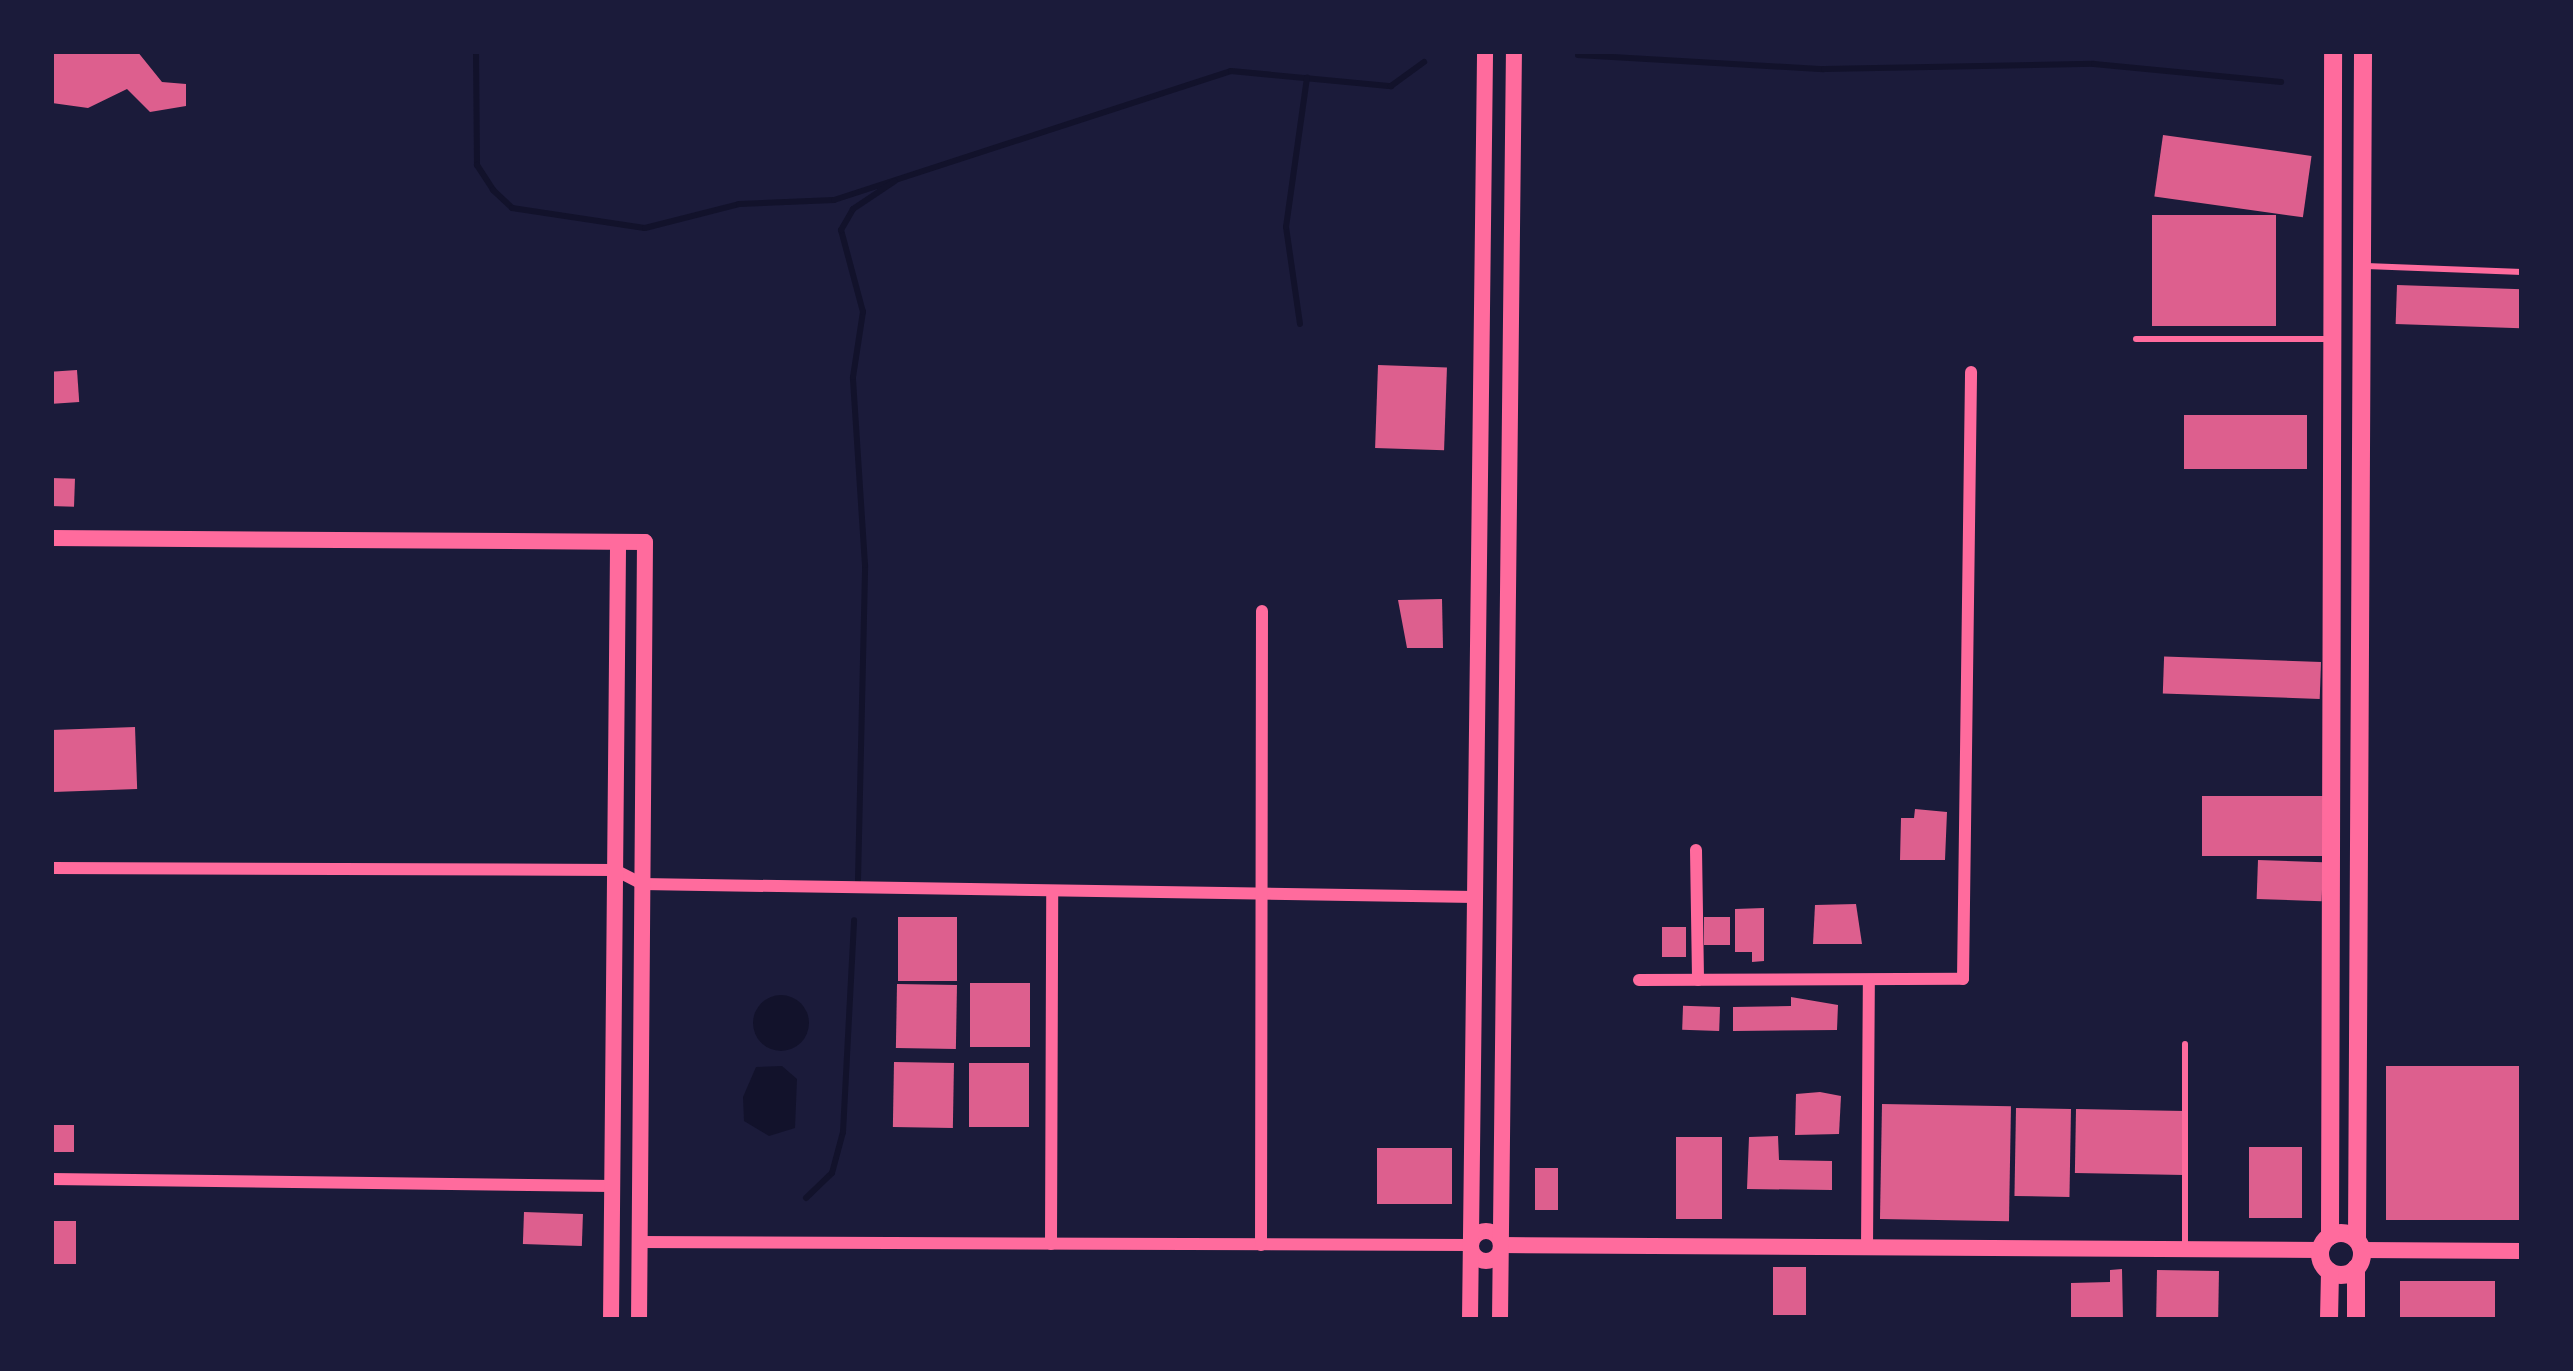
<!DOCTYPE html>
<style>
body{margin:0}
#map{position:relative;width:2573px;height:1371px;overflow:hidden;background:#1b1b3a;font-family:Jost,sans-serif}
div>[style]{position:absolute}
.water>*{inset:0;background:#12122b}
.round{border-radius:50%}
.stream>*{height:6px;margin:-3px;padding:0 3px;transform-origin:3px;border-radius:3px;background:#12122b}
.building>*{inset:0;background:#dd5f8e;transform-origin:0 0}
.service>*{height:6px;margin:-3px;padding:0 3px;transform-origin:3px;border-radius:3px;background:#ff6b9d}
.minor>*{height:12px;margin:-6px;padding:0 6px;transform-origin:6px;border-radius:6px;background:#ff6b9d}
.tertiary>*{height:16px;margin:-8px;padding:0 8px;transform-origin:8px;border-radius:8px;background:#ff6b9d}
.tertiary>.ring{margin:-8px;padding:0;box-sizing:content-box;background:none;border:16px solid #ff6b9d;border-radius:50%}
.secondary>*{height:18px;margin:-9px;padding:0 9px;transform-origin:9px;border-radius:9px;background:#ff6b9d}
.secondary>.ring{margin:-9px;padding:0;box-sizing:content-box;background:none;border:18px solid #ff6b9d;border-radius:50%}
span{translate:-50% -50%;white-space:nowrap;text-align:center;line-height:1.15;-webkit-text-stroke:10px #1b1b3a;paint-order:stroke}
.frame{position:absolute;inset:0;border:54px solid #1b1b3a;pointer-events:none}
</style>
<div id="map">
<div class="water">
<i class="round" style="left:753px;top:995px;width:56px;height:56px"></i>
<i style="clip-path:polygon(782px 1066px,797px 1079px,795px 1128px,769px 1136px,744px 1121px,743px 1097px,756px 1067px)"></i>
</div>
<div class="stream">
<i style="left:476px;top:51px;width:114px;rotate:89.5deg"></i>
<i style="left:477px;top:165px;width:30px;rotate:57deg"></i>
<i style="left:493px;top:190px;width:26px;rotate:43deg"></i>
<i style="left:512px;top:208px;width:134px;rotate:8.6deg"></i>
<i style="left:645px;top:228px;width:97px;rotate:-14.3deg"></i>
<i style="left:739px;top:204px;width:95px;rotate:-2.4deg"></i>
<i style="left:834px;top:200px;width:417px;rotate:-18deg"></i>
<i style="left:1231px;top:71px;width:161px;rotate:5.4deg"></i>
<i style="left:1391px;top:86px;width:41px;rotate:-36deg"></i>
<i style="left:1578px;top:55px;width:246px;rotate:3.3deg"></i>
<i style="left:1824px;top:69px;width:270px;rotate:-1.1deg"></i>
<i style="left:2094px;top:64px;width:188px;rotate:5.5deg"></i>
<i style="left:1300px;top:324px;width:98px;rotate:-98.2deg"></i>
<i style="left:1286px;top:227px;width:151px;rotate:-82deg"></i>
<i style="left:858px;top:880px;width:315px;rotate:-88.7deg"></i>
<i style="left:865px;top:565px;width:188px;rotate:-93.7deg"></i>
<i style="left:853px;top:377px;width:66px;rotate:-81.3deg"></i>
<i style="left:863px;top:312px;width:85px;rotate:-105deg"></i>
<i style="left:841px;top:230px;width:24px;rotate:-60deg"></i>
<i style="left:853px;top:209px;width:50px;rotate:-33.7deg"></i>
<i style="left:806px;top:1198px;width:36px;rotate:-44deg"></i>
<i style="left:832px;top:1173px;width:42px;rotate:-75deg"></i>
<i style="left:843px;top:1132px;width:212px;rotate:-87deg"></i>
</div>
<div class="building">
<i style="clip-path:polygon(51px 51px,137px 51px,162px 82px,186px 84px,186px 106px,150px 112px,127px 89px,88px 108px,52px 103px)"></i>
<i style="left:2163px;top:135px;width:150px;height:62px;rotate:8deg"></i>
<i style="left:2152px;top:215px;width:124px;height:111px"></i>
<i style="left:2397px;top:285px;width:125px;height:39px;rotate:2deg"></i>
<i style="left:1378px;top:365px;width:69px;height:83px;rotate:2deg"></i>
<i style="left:77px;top:370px;width:32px;height:26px;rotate:86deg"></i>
<i style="left:2184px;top:415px;width:123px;height:54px"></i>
<i style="left:51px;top:478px;width:24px;height:28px;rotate:2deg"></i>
<i style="clip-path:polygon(1442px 599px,1443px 648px,1407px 648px,1398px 600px)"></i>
<i style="left:2321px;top:662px;width:37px;height:157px;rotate:92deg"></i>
<i style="left:135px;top:727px;width:62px;height:84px;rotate:88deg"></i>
<i style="left:2202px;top:796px;width:122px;height:60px"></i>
<i style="clip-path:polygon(1915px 809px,1947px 812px,1945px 860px,1900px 860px,1901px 818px,1914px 818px)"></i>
<i style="left:2258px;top:860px;width:65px;height:39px;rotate:2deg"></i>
<i style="clip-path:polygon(1856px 904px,1862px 944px,1813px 944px,1815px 905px)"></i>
<i style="clip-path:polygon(1764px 908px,1764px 961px,1752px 962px,1752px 952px,1735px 952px,1735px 909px)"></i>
<i style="left:898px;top:917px;width:59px;height:64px"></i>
<i style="left:1704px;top:917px;width:26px;height:28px"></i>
<i style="left:1662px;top:927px;width:24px;height:30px"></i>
<i style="left:970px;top:983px;width:60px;height:64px"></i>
<i style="left:897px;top:984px;width:60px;height:64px;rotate:1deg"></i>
<i style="clip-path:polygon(1791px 997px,1838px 1005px,1837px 1030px,1733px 1031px,1733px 1007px,1791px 1006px)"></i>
<i style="left:1720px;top:1007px;width:24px;height:37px;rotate:92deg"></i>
<i style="left:894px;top:1062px;width:60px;height:65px;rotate:1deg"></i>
<i style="left:969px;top:1063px;width:60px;height:64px"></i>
<i style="left:2386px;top:1066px;width:136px;height:154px"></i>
<i style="clip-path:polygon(1820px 1092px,1841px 1096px,1839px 1134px,1795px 1135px,1796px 1094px)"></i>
<i style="left:1882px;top:1104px;width:129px;height:115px;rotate:1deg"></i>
<i style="left:2016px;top:1108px;width:55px;height:88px;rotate:1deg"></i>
<i style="left:2076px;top:1109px;width:109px;height:64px;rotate:1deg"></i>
<i style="left:51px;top:1125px;width:23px;height:27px"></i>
<i style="clip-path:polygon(1778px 1136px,1779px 1160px,1832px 1161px,1832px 1190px,1747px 1189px,1749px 1137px)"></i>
<i style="left:1676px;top:1137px;width:46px;height:82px"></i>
<i style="left:2249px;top:1147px;width:53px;height:71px"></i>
<i style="left:1377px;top:1148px;width:75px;height:56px"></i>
<i style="left:1535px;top:1168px;width:23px;height:42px"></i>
<i style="left:524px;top:1212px;width:59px;height:32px;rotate:2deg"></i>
<i style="left:51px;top:1221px;width:25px;height:43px"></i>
<i style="left:1773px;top:1267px;width:33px;height:48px"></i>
<i style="clip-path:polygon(2122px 1269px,2123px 1320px,2071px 1320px,2071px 1283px,2110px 1282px,2110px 1270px)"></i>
<i style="left:2157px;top:1270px;width:62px;height:50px;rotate:1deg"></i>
<i style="left:2400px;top:1281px;width:95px;height:39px"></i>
</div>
<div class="service">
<i style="left:2366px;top:266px;width:156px;rotate:2.2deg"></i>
<i style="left:2136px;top:339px;width:193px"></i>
<i style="left:2185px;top:1244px;width:200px;rotate:-90deg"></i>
</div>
<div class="minor">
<i style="left:1696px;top:850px;width:130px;rotate:89.1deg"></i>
<i style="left:51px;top:868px;width:564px;rotate:0.2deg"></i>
<i style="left:615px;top:870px;width:30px;rotate:27deg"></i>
<i style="left:642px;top:884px;width:833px;rotate:0.89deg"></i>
<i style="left:1639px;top:980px;width:324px;rotate:-0.2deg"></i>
<i style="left:1963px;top:979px;width:607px;rotate:-89.24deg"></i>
<i style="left:51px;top:1179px;width:561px;rotate:0.71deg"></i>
<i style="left:639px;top:1242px;width:832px;rotate:0.21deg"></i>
<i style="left:1051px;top:1244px;width:353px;rotate:-89.8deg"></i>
<i style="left:1261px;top:1245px;width:634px;rotate:-89.91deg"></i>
<i style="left:1867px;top:1248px;width:268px;rotate:-89.6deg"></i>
</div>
<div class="tertiary">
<i style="left:51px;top:538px;width:594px;rotate:0.39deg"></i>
<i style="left:645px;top:542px;width:778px;rotate:90.44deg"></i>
<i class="ring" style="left:1471px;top:1231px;width:14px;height:14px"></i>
<i style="left:1501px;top:1245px;width:819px;rotate:0.35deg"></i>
<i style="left:2362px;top:1250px;width:160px;rotate:0.4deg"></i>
<i style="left:611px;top:1320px;width:778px;rotate:-89.48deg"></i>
<i style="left:1470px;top:1320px;width:1269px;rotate:-89.32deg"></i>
<i style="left:1500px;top:1320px;width:1269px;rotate:-89.37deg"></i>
</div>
<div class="secondary">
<i class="ring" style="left:2320px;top:1233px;width:24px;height:24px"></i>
<i style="left:2330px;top:1236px;width:1185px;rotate:-89.85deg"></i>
<i style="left:2357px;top:1240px;width:1189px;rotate:-89.71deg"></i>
<i style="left:2329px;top:1320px;width:48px;rotate:-88.8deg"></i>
<i style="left:2356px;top:1320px;width:52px;rotate:-90deg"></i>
</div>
<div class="frame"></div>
</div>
